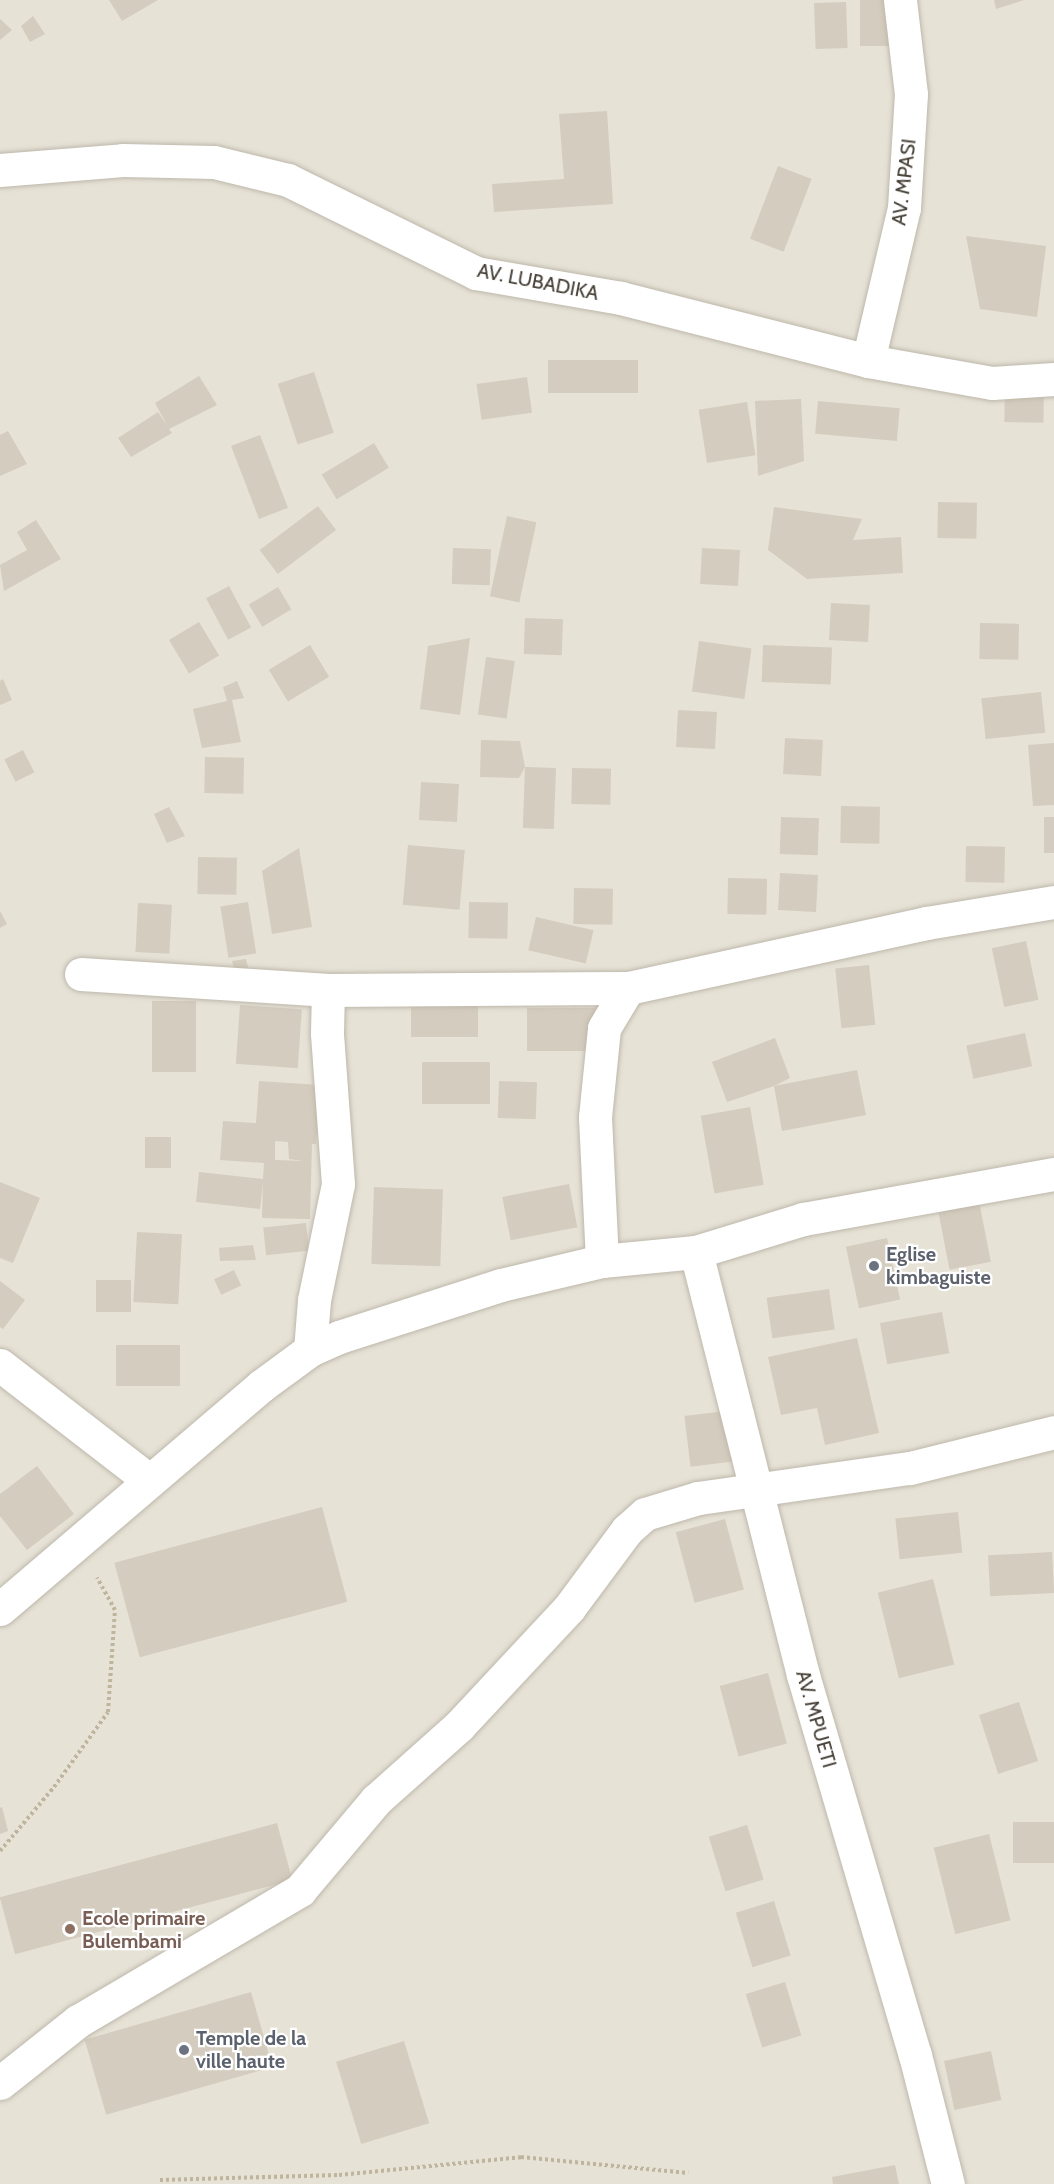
<!DOCTYPE html>
<style>
body{margin:0}
#map{position:relative;width:1054px;height:2184px;overflow:hidden;background:#f3f0e8;font-family:Cabin,sans-serif}
div>[style]{position:absolute}
.residential>*{inset:0;background:#e6e2d6;transform-origin:0 0}
.building>*{inset:0;background:#d4ccbe;transform-origin:0 0}
.path>*{height:4px;margin-top:-2px;transform-origin:0;background:repeating-linear-gradient(90deg,#bfb49d 0 3px,transparent 0 6px)}
.roads{filter:drop-shadow(0 0 2px #beb8ab) drop-shadow(0 0 2px #beb8ab)}
.minor>*{height:33px;margin:-16.5px;padding:0 16.5px;transform-origin:16.5px;border-radius:16.5px;background:#fff}
.dots>*{width:16px;height:16px;translate:-50% -50%;box-sizing:border-box;border:3px solid #fff;border-radius:50%}
span{translate:-50% -50%;white-space:nowrap;text-align:center;line-height:1.15;-webkit-text-stroke:4.5px #fff;paint-order:stroke}
.street-label{font-size:20px;color:#464037}
.worship-label{font-size:20px;color:#5b616d;font-weight:700}
.left{translate:0 -50%;text-align:left}
.education-label{font-size:20px;color:#785e54;font-weight:700}
</style>
<div id="map">
<div class="residential">
<i style="left:0;top:0;width:1054px;height:2184px"></i>
</div>
<div class="building">
<i style="clip-path:polygon(109px 0,158px 0,122px 21px)"></i>
<i style="left:860px;top:0;width:36px;height:46px"></i>
<i style="clip-path:polygon(994px 0,1024px 0,996px 9px)"></i>
<i style="left:846px;top:2px;width:46px;height:32px;rotate:88deg"></i>
<i style="clip-path:polygon(33px 16px,45px 34px,30px 42px,21px 26px)"></i>
<i style="clip-path:polygon(0 19px,12px 30px,0 40px)"></i>
<i style="clip-path:polygon(607px 111px,613px 204px,494px 212px,492px 184px,564px 179px,559px 114px)"></i>
<i style="left:778px;top:166px;width:36px;height:78px;rotate:21deg"></i>
<i style="clip-path:polygon(966px 236px,1046px 246px,1037px 317px,980px 309px)"></i>
<i style="left:638px;top:360px;width:33px;height:90px;rotate:90deg"></i>
<i style="left:314px;top:372px;width:64px;height:38px;rotate:72deg"></i>
<i style="clip-path:polygon(199px 376px,217px 405px,169px 429px,172px 433px,131px 457px,118px 438px,158px 412px,168px 427px,155px 403px)"></i>
<i style="left:527px;top:377px;width:36px;height:51px;rotate:82deg"></i>
<i style="left:1005px;top:386px;width:39px;height:36px;rotate:1deg"></i>
<i style="clip-path:polygon(801px 399px,804px 461px,758px 476px,755px 401px)"></i>
<i style="left:818px;top:401px;width:82px;height:33px;rotate:5deg"></i>
<i style="left:747px;top:402px;width:54px;height:49px;rotate:81deg"></i>
<i style="clip-path:polygon(8px 431px,27px 464px,0 476px,0 435px)"></i>
<i style="left:260px;top:435px;width:78px;height:31px;rotate:69deg"></i>
<i style="left:374px;top:443px;width:29px;height:61px;rotate:59deg"></i>
<i style="left:938px;top:502px;width:39px;height:36px;rotate:1deg"></i>
<i style="left:318px;top:506px;width:30px;height:73px;rotate:53deg"></i>
<i style="clip-path:polygon(774px 507px,862px 519px,853px 540px,901px 537px,903px 573px,807px 579px,768px 550px)"></i>
<i style="left:507px;top:516px;width:30px;height:82px;rotate:12deg"></i>
<i style="clip-path:polygon(36px 520px,61px 559px,4px 591px,0 565px,27px 550px,17px 532px)"></i>
<i style="left:453px;top:548px;width:38px;height:36px;rotate:2deg"></i>
<i style="left:702px;top:548px;width:38px;height:36px;rotate:3deg"></i>
<i style="left:229px;top:586px;width:47px;height:26px;rotate:62deg"></i>
<i style="left:278px;top:587px;width:26px;height:34px;rotate:59deg"></i>
<i style="left:831px;top:603px;width:39px;height:37px;rotate:3deg"></i>
<i style="left:525px;top:618px;width:38px;height:36px;rotate:2deg"></i>
<i style="left:199px;top:622px;width:39px;height:35px;rotate:59deg"></i>
<i style="left:980px;top:623px;width:39px;height:36px;rotate:1deg"></i>
<i style="clip-path:polygon(470px 638px,460px 715px,420px 709px,428px 646px)"></i>
<i style="left:699px;top:641px;width:53px;height:51px;rotate:8deg"></i>
<i style="left:310px;top:645px;width:37px;height:48px;rotate:59deg"></i>
<i style="left:763px;top:645px;width:69px;height:37px;rotate:2deg"></i>
<i style="left:486px;top:657px;width:29px;height:58px;rotate:8deg"></i>
<i style="clip-path:polygon(3px 679px,12px 700px,0 705px,0 681px)"></i>
<i style="clip-path:polygon(237px 681px,244px 698px,232px 700px,241px 742px,202px 748px,193px 709px,227px 701px,223px 687px)"></i>
<i style="left:1041px;top:692px;width:41px;height:60px;rotate:84deg"></i>
<i style="left:678px;top:710px;width:39px;height:37px;rotate:3deg"></i>
<i style="left:785px;top:738px;width:38px;height:36px;rotate:3deg"></i>
<i style="clip-path:polygon(481px 740px,520px 741px,525px 767px,519px 778px,480px 777px)"></i>
<i style="clip-path:polygon(1054px 743px,1054px 805px,1033px 806px,1028px 745px)"></i>
<i style="left:23px;top:750px;width:25px;height:21px;rotate:63deg"></i>
<i style="left:205px;top:757px;width:39px;height:36px;rotate:1deg"></i>
<i style="left:525px;top:767px;width:31px;height:61px;rotate:2deg"></i>
<i style="left:572px;top:768px;width:39px;height:36px;rotate:1deg"></i>
<i style="left:421px;top:782px;width:38px;height:38px;rotate:3deg"></i>
<i style="left:841px;top:806px;width:39px;height:37px;rotate:1deg"></i>
<i style="clip-path:polygon(169px 807px,185px 836px,167px 843px,154px 814px)"></i>
<i style="left:781px;top:817px;width:38px;height:37px;rotate:2deg"></i>
<i style="left:1044px;top:817px;width:10px;height:36px"></i>
<i style="left:408px;top:845px;width:57px;height:60px;rotate:5deg"></i>
<i style="left:966px;top:846px;width:39px;height:36px;rotate:1deg"></i>
<i style="clip-path:polygon(299px 848px,312px 927px,272px 934px,262px 871px)"></i>
<i style="left:198px;top:857px;width:39px;height:37px;rotate:1deg"></i>
<i style="left:780px;top:873px;width:38px;height:37px;rotate:3deg"></i>
<i style="left:728px;top:878px;width:39px;height:36px;rotate:1deg"></i>
<i style="left:574px;top:888px;width:39px;height:36px;rotate:1deg"></i>
<i style="left:248px;top:902px;width:52px;height:28px;rotate:81deg"></i>
<i style="left:469px;top:902px;width:39px;height:36px;rotate:1deg"></i>
<i style="left:138px;top:903px;width:34px;height:49px;rotate:3deg"></i>
<i style="clip-path:polygon(0 911px,7px 924px,0 928px)"></i>
<i style="left:536px;top:917px;width:59px;height:34px;rotate:13deg"></i>
<i style="left:1026px;top:941px;width:60px;height:35px;rotate:78deg"></i>
<i style="clip-path:polygon(246px 959px,250px 975px,236px 977px,232px 961px)"></i>
<i style="left:869px;top:965px;width:60px;height:34px;rotate:84deg"></i>
<i style="left:411px;top:994px;width:67px;height:43px"></i>
<i style="left:152px;top:1001px;width:44px;height:71px"></i>
<i style="left:240px;top:1005px;width:62px;height:59px;rotate:4deg"></i>
<i style="left:595px;top:1008px;width:43px;height:68px;rotate:90deg"></i>
<i style="left:1025px;top:1033px;width:34px;height:60px;rotate:78deg"></i>
<i style="clip-path:polygon(775px 1038px,790px 1078px,774px 1086px,857px 1070px,866px 1115px,782px 1131px,774px 1086px,727px 1102px,712px 1062px)"></i>
<i style="left:490px;top:1062px;width:42px;height:68px;rotate:90deg"></i>
<i style="clip-path:polygon(evenodd,259px 1081px,320px 1085px,316px 1144px,312px 1144px,310px 1219px,262px 1218px,263px 1183px,260px 1209px,196px 1202px,199px 1172px,263px 1179px,264px 1163px,220px 1160px,223px 1121px,256px 1123px,259px 1081px,275px 1141px,288px 1142px,289px 1159px,304px 1161px,275px 1160px,275px 1141px)"></i>
<i style="left:499px;top:1081px;width:38px;height:37px;rotate:2deg"></i>
<i style="left:750px;top:1107px;width:79px;height:50px;rotate:80deg"></i>
<i style="left:145px;top:1137px;width:26px;height:31px"></i>
<i style="clip-path:polygon(0 1182px,40px 1198px,13px 1263px,0 1258px)"></i>
<i style="left:569px;top:1184px;width:44px;height:68px;rotate:79deg"></i>
<i style="left:374px;top:1187px;width:69px;height:77px;rotate:2deg"></i>
<i style="left:979px;top:1201px;width:62px;height:42px;rotate:79deg"></i>
<i style="left:306px;top:1223px;width:28px;height:43px;rotate:84deg"></i>
<i style="left:137px;top:1232px;width:45px;height:70px;rotate:3deg"></i>
<i style="left:887px;top:1238px;width:63px;height:42px;rotate:78deg"></i>
<i style="clip-path:polygon(253px 1245px,256px 1260px,220px 1261px,219px 1248px)"></i>
<i style="left:234px;top:1270px;width:17px;height:22px;rotate:65deg"></i>
<i style="left:96px;top:1280px;width:35px;height:32px"></i>
<i style="clip-path:polygon(0 1281px,25px 1300px,3px 1329px,0 1327px)"></i>
<i style="left:829px;top:1289px;width:41px;height:63px;rotate:82deg"></i>
<i style="left:942px;top:1312px;width:42px;height:63px;rotate:80deg"></i>
<i style="clip-path:polygon(857px 1338px,879px 1433px,825px 1445px,817px 1408px,781px 1415px,768px 1357px)"></i>
<i style="left:116px;top:1345px;width:64px;height:41px"></i>
<i style="left:734px;top:1410px;width:51px;height:50px;rotate:83deg"></i>
<i style="clip-path:polygon(37px 1466px,74px 1514px,27px 1550px,0 1516px,0 1494px)"></i>
<i style="left:322px;top:1507px;width:98px;height:215px;rotate:75deg"></i>
<i style="left:958px;top:1512px;width:41px;height:63px;rotate:84deg"></i>
<i style="left:725px;top:1519px;width:73px;height:51px;rotate:75deg"></i>
<i style="left:1052px;top:1552px;width:41px;height:64px;rotate:87deg"></i>
<i style="left:933px;top:1579px;width:88px;height:57px;rotate:76deg"></i>
<i style="left:768px;top:1673px;width:73px;height:50px;rotate:75deg"></i>
<i style="left:1019px;top:1702px;width:62px;height:42px;rotate:72deg"></i>
<i style="clip-path:polygon(2px 1807px,8px 1831px,0 1834px,0 1808px)"></i>
<i style="left:1054px;top:1822px;width:41px;height:41px;rotate:90deg"></i>
<i style="left:277px;top:1823px;width:59px;height:287px;rotate:75deg"></i>
<i style="left:747px;top:1825px;width:57px;height:40px;rotate:73deg"></i>
<i style="left:989px;top:1834px;width:89px;height:57px;rotate:76deg"></i>
<i style="left:774px;top:1901px;width:57px;height:40px;rotate:73deg"></i>
<i style="left:785px;top:1982px;width:56px;height:41px;rotate:73deg"></i>
<i style="left:251px;top:1992px;width:78px;height:173px;rotate:74deg"></i>
<i style="left:404px;top:2041px;width:86px;height:71px;rotate:73deg"></i>
<i style="left:991px;top:2051px;width:50px;height:48px;rotate:78deg"></i>
<i style="clip-path:polygon(895px 2165px,899px 2184px,833px 2184px,832px 2177px)"></i>
</div>
<div class="path">
<i style="left:0;top:1851px;width:84px;rotate:-49.8deg"></i>
<i style="left:54px;top:1787px;width:92px;rotate:-54.2deg"></i>
<i style="left:108px;top:1712px;width:102px;rotate:-86.1deg"></i>
<i style="left:115px;top:1610px;width:37px;rotate:-119deg"></i>
<i style="left:160px;top:2180px;width:179px;rotate:-1.6deg"></i>
<i style="left:339px;top:2175px;width:183px;rotate:-5.6deg"></i>
<i style="left:521px;top:2157px;width:168px;rotate:5.5deg"></i>
</div>
<div class="roads">
<div class="minor">
<i style="left:0;top:170px;width:123px;rotate:-4.6deg"></i>
<i style="left:123px;top:160px;width:91px;rotate:1.3deg"></i>
<i style="left:214px;top:162px;width:76px;rotate:13.7deg"></i>
<i style="left:288px;top:180px;width:210px;rotate:26.3deg"></i>
<i style="left:476px;top:273px;width:147px;rotate:9.8deg"></i>
<i style="left:621px;top:298px;width:255px;rotate:14.3deg"></i>
<i style="left:868px;top:361px;width:126px;rotate:10.1deg"></i>
<i style="left:992px;top:383px;width:62px;rotate:-3.7deg"></i>
<i style="left:868px;top:361px;width:157px;rotate:-76.8deg"></i>
<i style="left:904px;top:208px;width:114px;rotate:-86.5deg"></i>
<i style="left:911px;top:94px;width:95px;rotate:-96.7deg"></i>
<i style="left:81px;top:974px;width:248px;rotate:3.7deg"></i>
<i style="left:328px;top:990px;width:300px;rotate:-0.4deg"></i>
<i style="left:628px;top:988px;width:305px;rotate:-12.3deg"></i>
<i style="left:926px;top:923px;width:130px;rotate:-9.3deg"></i>
<i style="left:696px;top:1252px;width:436px;rotate:75.8deg"></i>
<i style="left:803px;top:1675px;width:396px;rotate:73.6deg"></i>
<i style="left:915px;top:2055px;width:133px;rotate:75.7deg"></i>
<i style="left:602px;top:1261px;width:144px;rotate:-92.8deg"></i>
<i style="left:595px;top:1117px;width:89px;rotate:-84.2deg"></i>
<i style="left:604px;top:1028px;width:47px;rotate:-59deg"></i>
<i style="left:310px;top:1350px;width:50px;rotate:-85.4deg"></i>
<i style="left:314px;top:1300px;width:118px;rotate:-78.3deg"></i>
<i style="left:338px;top:1184px;width:151px;rotate:-94.2deg"></i>
<i style="left:327px;top:1033px;width:43px;rotate:-88.7deg"></i>
<i style="left:0;top:1365px;width:188px;rotate:37.7deg"></i>
<i style="left:0;top:1609px;width:343px;rotate:-40.5deg"></i>
<i style="left:261px;top:1386px;width:61px;rotate:-36.3deg"></i>
<i style="left:310px;top:1350px;width:32px;rotate:-24deg"></i>
<i style="left:339px;top:1337px;width:170px;rotate:-17.8deg"></i>
<i style="left:501px;top:1285px;width:104px;rotate:-13.4deg"></i>
<i style="left:602px;top:1261px;width:94px;rotate:-5.5deg"></i>
<i style="left:696px;top:1252px;width:112px;rotate:-17.1deg"></i>
<i style="left:803px;top:1219px;width:255px;rotate:-10.2deg"></i>
<i style="left:0;top:2083px;width:100px;rotate:-38.5deg"></i>
<i style="left:78px;top:2021px;width:258px;rotate:-30.5deg"></i>
<i style="left:300px;top:1890px;width:118px;rotate:-49.8deg"></i>
<i style="left:376px;top:1800px;width:111px;rotate:-41.7deg"></i>
<i style="left:459px;top:1726px;width:161px;rotate:-47deg"></i>
<i style="left:569px;top:1608px;width:97px;rotate:-53.4deg"></i>
<i style="left:627px;top:1530px;width:24px;rotate:-42deg"></i>
<i style="left:645px;top:1514px;width:55px;rotate:-16.8deg"></i>
<i style="left:698px;top:1498px;width:214px;rotate:-8.1deg"></i>
<i style="left:910px;top:1468px;width:148px;rotate:-14deg"></i>
</div>
</div>
<div class="dots">
<i style="left:874px;top:1266px;background:#6b7280"></i>
<i style="left:70px;top:1929px;background:#8d6e63"></i>
<i style="left:184px;top:2050px;background:#6b7280"></i>
</div>
<div class="street-label">
<span style="left:904px;top:182px;rotate:-83deg">AV. MPASI</span>
<span style="left:538px;top:282px;rotate:11deg">AV. LUBADIKA</span>
<span style="left:816px;top:1719px;rotate:74deg">AV. MPUETI</span>
</div>
<div class="worship-label">
<span class="left" style="left:886px;top:1266px">Eglise<br>kimbaguiste</span>
<span class="left" style="left:196px;top:2050px">Temple de la<br>ville haute</span>
</div>
<div class="education-label">
<span class="left" style="left:82px;top:1930px">Ecole primaire<br>Bulembami</span>
</div>
</div>
